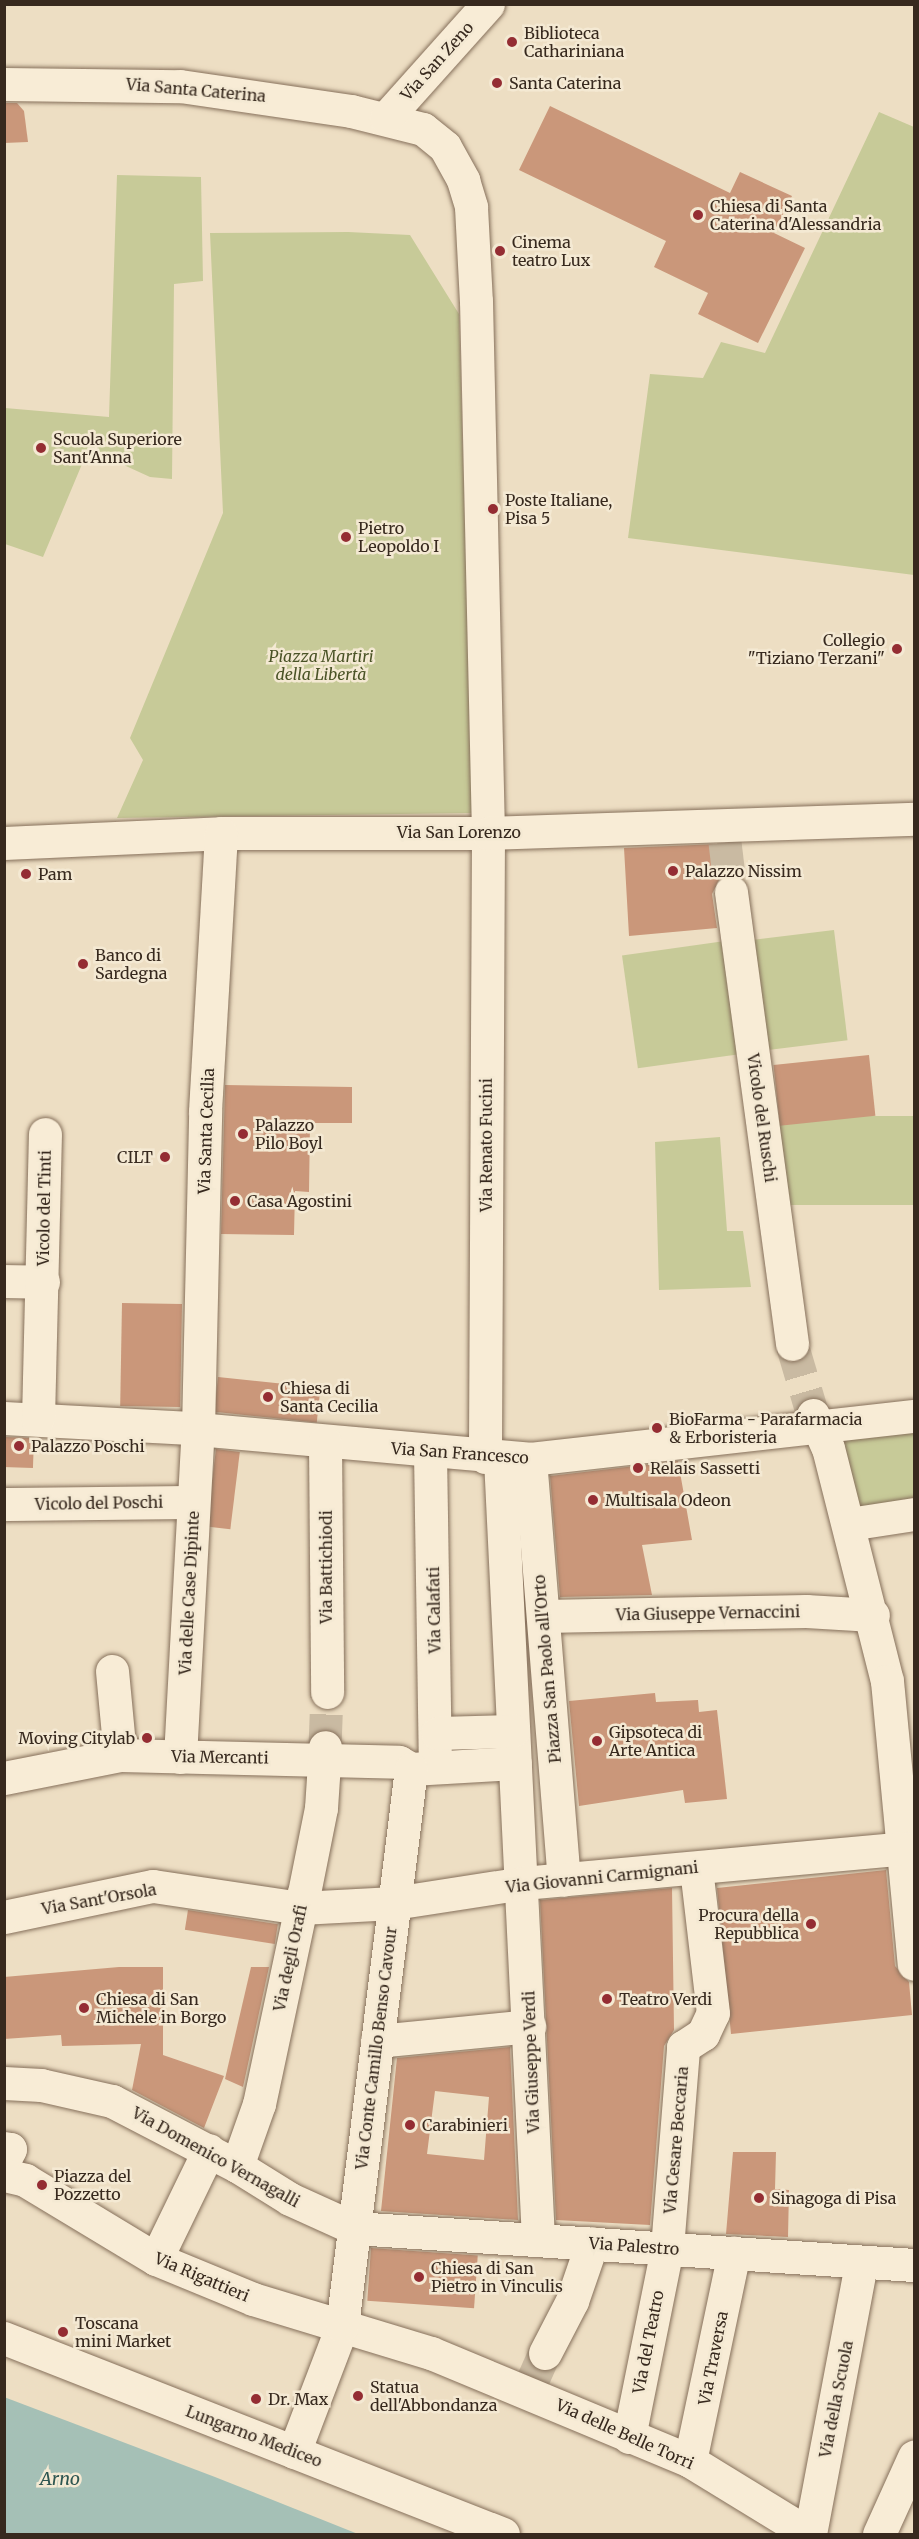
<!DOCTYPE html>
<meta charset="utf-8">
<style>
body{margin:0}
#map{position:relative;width:919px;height:2539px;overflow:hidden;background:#eddec3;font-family:Merriweather,serif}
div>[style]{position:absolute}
.green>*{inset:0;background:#c7ca98;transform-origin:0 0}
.water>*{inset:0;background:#a5c0b6}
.building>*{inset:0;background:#ca977a;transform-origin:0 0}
.minor-tunnel>*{height:33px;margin-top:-16.5px;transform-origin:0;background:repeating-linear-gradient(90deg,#c9baa2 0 33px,transparent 0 49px)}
.roads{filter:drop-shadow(0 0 2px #86705b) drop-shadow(0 0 2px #86705b)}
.minor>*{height:33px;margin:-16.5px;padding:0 16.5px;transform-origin:16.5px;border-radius:16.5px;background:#f8ecd6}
.dots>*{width:16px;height:16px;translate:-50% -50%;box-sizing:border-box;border:3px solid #f4e9d3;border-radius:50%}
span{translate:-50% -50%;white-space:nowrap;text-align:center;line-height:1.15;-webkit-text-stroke:5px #f4e9d3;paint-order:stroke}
.poi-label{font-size:16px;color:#37291e}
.left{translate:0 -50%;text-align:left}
.right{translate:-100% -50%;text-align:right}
.street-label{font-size:16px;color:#37291e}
.park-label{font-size:16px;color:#4a5326;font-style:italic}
.water-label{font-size:18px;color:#2e5651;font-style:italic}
.frame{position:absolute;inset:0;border:6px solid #37291e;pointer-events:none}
</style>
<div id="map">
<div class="green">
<i style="clip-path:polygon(879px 112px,914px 127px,914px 575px,628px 538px,650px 374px,703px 378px,721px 342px,765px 353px)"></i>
<i style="clip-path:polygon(117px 175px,201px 177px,203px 281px,174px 284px,172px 479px,150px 477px,115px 461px,112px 455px,85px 457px,43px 557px,5px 544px,5px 408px,109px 417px)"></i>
<i style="clip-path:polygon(348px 232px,410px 235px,459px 314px,473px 813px,117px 818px,143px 760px,130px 738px,223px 513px,210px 233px)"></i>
<i style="left:834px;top:930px;width:111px;height:82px;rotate:83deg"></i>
<i style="left:725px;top:941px;width:114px;height:104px;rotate:82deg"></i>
<i style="left:914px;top:1116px;width:89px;height:137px;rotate:90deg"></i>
<i style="clip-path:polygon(720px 1137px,727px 1231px,743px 1231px,751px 1287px,659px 1290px,655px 1142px)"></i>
<i style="clip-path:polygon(914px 1416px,914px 1514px,849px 1524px,841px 1428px)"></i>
</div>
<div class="water">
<i style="clip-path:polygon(4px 2397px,215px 2477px,358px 2534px,5px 2534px)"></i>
</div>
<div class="building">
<i style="clip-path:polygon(4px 103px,17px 103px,24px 111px,28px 142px,4px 143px)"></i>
<i style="clip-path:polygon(550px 106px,730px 193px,740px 172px,792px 196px,774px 233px,805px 248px,758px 343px,698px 314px,708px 293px,654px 267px,666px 241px,519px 170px)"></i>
<i style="clip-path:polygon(718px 844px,721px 876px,712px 894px,717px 928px,629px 936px,624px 848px)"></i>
<i style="left:869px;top:1055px;width:61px;height:96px;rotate:84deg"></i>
<i style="clip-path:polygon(225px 1085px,352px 1087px,352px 1123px,310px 1123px,309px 1192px,295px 1191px,294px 1235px,221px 1234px)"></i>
<i style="left:122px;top:1303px;width:60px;height:103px;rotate:1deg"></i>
<i style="left:218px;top:1377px;width:103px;height:35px;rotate:6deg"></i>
<i style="left:4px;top:1437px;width:30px;height:30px;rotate:2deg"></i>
<i style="left:216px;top:1449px;width:24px;height:78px;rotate:7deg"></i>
<i style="clip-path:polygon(678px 1461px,692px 1540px,642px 1545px,652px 1595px,560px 1597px,550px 1476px)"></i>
<i style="clip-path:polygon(655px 1693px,656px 1702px,698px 1700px,699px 1712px,717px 1710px,727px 1799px,685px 1803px,683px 1790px,579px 1806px,569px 1701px)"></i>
<i style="clip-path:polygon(886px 1870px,895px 1966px,909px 1982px,912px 2015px,731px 2034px,717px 1888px)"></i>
<i style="clip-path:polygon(672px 1888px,674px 2030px,664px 2046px,650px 2225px,556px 2220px,540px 1900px)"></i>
<i style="left:188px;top:1910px;width:91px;height:20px;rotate:9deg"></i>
<i style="clip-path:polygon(119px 1967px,163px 1967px,163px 2055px,224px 2076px,204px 2128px,132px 2090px,141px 2044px,62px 2046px,61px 2035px,4px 2039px,4px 1977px)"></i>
<i style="clip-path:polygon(251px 1967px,269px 1967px,243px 2087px,225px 2079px)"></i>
<i style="clip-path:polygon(evenodd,510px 2047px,518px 2220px,381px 2211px,397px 2058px,510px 2047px,435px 2091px,489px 2097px,484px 2160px,427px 2154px,435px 2091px)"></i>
<i style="clip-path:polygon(733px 2152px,776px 2152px,775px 2189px,789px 2190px,788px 2237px,726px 2234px)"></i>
<i style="left:371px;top:2248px;width:107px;height:53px;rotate:4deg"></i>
</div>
<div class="minor-tunnel">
<i style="left:725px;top:842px;width:50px;rotate:83.2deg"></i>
<i style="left:792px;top:1344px;width:74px;rotate:73.5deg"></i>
<i style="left:325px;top:1747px;width:55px;rotate:-87.9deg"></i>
<i style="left:531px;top:2384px;width:34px;rotate:-66deg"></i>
</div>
<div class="roads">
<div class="minor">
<i style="left:4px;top:84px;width:176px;rotate:0.7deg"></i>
<i style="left:180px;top:86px;width:173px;rotate:8.3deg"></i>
<i style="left:351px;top:111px;width:74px;rotate:14deg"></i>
<i style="left:423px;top:129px;width:28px;rotate:39deg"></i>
<i style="left:445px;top:147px;width:38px;rotate:61deg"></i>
<i style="left:463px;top:180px;width:28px;rotate:73deg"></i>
<i style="left:471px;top:207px;width:94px;rotate:87deg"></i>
<i style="left:476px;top:301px;width:532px;rotate:88.71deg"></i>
<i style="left:488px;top:833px;width:624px;rotate:90.28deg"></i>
<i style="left:386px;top:118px;width:153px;rotate:-48.2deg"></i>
<i style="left:4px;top:843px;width:217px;rotate:-2.6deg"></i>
<i style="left:221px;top:833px;width:267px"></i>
<i style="left:488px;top:833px;width:426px;rotate:-1.9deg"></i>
<i style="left:731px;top:892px;width:456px;rotate:82.3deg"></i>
<i style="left:4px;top:1281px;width:39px;rotate:1deg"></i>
<i style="left:813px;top:1415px;width:36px;rotate:66deg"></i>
<i style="left:828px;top:1448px;width:240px;rotate:75.8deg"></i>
<i style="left:887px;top:1681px;width:284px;rotate:84.6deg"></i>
<i style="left:4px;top:1418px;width:182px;rotate:3.1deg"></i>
<i style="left:186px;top:1428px;width:345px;rotate:5.1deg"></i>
<i style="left:530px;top:1459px;width:386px;rotate:-6.4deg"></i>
<i style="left:38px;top:1419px;width:285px;rotate:-88.6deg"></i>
<i style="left:325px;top:1442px;width:250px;rotate:89.5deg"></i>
<i style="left:430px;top:1452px;width:315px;rotate:89.1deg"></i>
<i style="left:500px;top:1459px;width:782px;rotate:87.21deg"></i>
<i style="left:530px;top:1459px;width:422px;rotate:85.4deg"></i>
<i style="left:4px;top:1504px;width:189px;rotate:-0.6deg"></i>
<i style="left:849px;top:1524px;width:66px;rotate:-8.7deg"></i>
<i style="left:543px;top:1616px;width:263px;rotate:-1.1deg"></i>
<i style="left:806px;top:1611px;width:67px;rotate:3.4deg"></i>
<i style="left:112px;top:1671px;width:84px;rotate:84.6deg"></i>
<i style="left:437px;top:1733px;width:76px;rotate:-1.5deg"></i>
<i style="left:180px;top:1757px;width:328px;rotate:-86.9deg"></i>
<i style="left:198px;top:1429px;width:318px;rotate:-88.7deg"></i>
<i style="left:205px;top:1111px;width:278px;rotate:-86.7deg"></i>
<i style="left:4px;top:1778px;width:118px;rotate:-11.2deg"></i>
<i style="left:120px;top:1755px;width:279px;rotate:1.4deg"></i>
<i style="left:399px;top:1762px;width:14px;rotate:30deg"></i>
<i style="left:411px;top:1769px;width:104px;rotate:-3.3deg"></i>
<i style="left:4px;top:1917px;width:152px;rotate:-11.8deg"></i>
<i style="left:153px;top:1886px;width:149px;rotate:8.5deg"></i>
<i style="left:300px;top:1908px;width:94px;rotate:-3deg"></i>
<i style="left:394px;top:1903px;width:131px;rotate:-8.8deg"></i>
<i style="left:523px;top:1883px;width:383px;rotate:-5.2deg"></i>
<i style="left:377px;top:2041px;width:153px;rotate:-5.6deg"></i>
<i style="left:4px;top:2083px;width:37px;rotate:3deg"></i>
<i style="left:41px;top:2085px;width:73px;rotate:12.7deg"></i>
<i style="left:112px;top:2101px;width:141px;rotate:27.5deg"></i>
<i style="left:237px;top:2166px;width:62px;rotate:31.9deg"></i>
<i style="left:290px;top:2199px;width:70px;rotate:24.4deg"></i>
<i style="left:354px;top:2228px;width:561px;rotate:3.78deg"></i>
<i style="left:4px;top:2148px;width:6px;rotate:9deg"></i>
<i style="left:10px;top:2149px;width:13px;rotate:117deg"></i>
<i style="left:237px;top:2166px;width:66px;rotate:-70.5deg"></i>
<i style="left:259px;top:2104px;width:216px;rotate:-78deg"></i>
<i style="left:304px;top:1893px;width:87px;rotate:-78.7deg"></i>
<i style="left:321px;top:1808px;width:61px;rotate:-86.2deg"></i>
<i style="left:4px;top:2175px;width:22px;rotate:13deg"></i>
<i style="left:25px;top:2180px;width:153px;rotate:31.1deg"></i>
<i style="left:156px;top:2259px;width:105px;rotate:22.4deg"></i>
<i style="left:253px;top:2299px;width:186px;rotate:16.9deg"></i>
<i style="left:431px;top:2353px;width:281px;rotate:22.6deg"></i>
<i style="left:690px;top:2461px;width:140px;rotate:31.5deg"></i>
<i style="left:156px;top:2259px;width:121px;rotate:-64.1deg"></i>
<i style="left:4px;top:2338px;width:536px;rotate:21.44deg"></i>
<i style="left:545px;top:2353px;width:59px;rotate:-62.6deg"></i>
<i style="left:572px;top:2301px;width:61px;rotate:-71deg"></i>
<i style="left:629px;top:2437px;width:193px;rotate:-78.6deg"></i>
<i style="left:667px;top:2248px;width:202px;rotate:-85.4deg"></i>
<i style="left:683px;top:2047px;width:24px;rotate:-33deg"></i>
<i style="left:703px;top:2034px;width:23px;rotate:-65deg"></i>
<i style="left:713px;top:2013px;width:146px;rotate:-96.7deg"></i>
<i style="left:294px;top:2452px;width:135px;rotate:-69.1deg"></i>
<i style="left:342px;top:2326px;width:561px;rotate:-82.94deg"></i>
<i style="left:690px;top:2461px;width:213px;rotate:-78.1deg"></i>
<i style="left:810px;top:2534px;width:276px;rotate:-79.3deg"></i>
<i style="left:879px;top:2534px;width:85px;rotate:-65.6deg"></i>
</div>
</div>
<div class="dots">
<i style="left:512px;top:42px;background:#942d33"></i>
<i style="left:497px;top:83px;background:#942d33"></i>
<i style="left:698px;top:215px;background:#942d33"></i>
<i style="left:500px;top:251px;background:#942d33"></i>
<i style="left:41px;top:448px;background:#942d33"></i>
<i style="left:493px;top:509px;background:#942d33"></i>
<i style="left:346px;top:537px;background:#942d33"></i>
<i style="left:897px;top:649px;background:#942d33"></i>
<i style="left:673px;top:871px;background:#942d33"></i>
<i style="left:26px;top:874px;background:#942d33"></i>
<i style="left:83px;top:964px;background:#942d33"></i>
<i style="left:243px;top:1134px;background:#942d33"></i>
<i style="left:165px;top:1157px;background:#942d33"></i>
<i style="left:235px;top:1201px;background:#942d33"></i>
<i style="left:268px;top:1397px;background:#942d33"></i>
<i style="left:657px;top:1428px;background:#942d33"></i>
<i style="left:19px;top:1446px;background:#942d33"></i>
<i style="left:638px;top:1468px;background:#942d33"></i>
<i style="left:593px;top:1500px;background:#942d33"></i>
<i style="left:147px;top:1738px;background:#942d33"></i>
<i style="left:597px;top:1741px;background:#942d33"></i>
<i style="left:811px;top:1924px;background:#942d33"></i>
<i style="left:607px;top:1999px;background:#942d33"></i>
<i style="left:84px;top:2008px;background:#942d33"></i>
<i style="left:410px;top:2125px;background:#942d33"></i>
<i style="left:42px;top:2185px;background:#942d33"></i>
<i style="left:759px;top:2198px;background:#942d33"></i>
<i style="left:419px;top:2277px;background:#942d33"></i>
<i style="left:63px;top:2332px;background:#942d33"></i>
<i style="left:358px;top:2396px;background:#942d33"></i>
<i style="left:256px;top:2399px;background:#942d33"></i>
</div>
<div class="poi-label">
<span class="left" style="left:524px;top:42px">Biblioteca<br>Cathariniana</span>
<span class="left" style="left:509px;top:83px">Santa Caterina</span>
<span class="left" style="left:710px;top:215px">Chiesa di Santa<br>Caterina d'Alessandria</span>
<span class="left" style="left:512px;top:251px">Cinema<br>teatro Lux</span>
<span class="left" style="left:53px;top:448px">Scuola Superiore<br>Sant'Anna</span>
<span class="left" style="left:505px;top:509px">Poste Italiane,<br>Pisa 5</span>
<span class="left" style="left:358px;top:537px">Pietro<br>Leopoldo I</span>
<span class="right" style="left:885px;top:649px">Collegio<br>"Tiziano Terzani"</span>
<span class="left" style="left:685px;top:871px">Palazzo Nissim</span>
<span class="left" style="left:38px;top:874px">Pam</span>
<span class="left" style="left:95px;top:964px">Banco di<br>Sardegna</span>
<span class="left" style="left:255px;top:1134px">Palazzo<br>Pilo Boyl</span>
<span class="right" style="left:153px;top:1157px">CILT</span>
<span class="left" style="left:247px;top:1201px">Casa Agostini</span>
<span class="left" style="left:280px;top:1397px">Chiesa di<br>Santa Cecilia</span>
<span class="left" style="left:669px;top:1428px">BioFarma - Parafarmacia<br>&amp; Erboristeria</span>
<span class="left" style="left:31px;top:1446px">Palazzo Poschi</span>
<span class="left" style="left:650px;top:1468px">Relais Sassetti</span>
<span class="left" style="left:605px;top:1500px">Multisala Odeon</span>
<span class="left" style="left:609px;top:1741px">Gipsoteca di<br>Arte Antica</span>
<span class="right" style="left:135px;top:1738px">Moving Citylab</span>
<span class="right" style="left:799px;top:1924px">Procura della<br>Repubblica</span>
<span class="left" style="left:96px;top:2008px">Chiesa di San<br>Michele in Borgo</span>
<span class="left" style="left:619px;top:1999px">Teatro Verdi</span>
<span class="left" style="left:422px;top:2125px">Carabinieri</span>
<span class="left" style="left:54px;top:2185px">Piazza del<br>Pozzetto</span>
<span class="left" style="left:771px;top:2198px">Sinagoga di Pisa</span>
<span class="left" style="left:431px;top:2277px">Chiesa di San<br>Pietro in Vinculis</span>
<span class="left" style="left:75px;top:2332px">Toscana<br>mini Market</span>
<span class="left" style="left:370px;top:2396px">Statua<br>dell'Abbondanza</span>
<span class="left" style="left:268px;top:2399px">Dr. Max</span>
</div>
<div class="street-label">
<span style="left:437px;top:61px;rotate:-48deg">Via San Zeno</span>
<span style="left:196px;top:90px;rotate:5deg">Via Santa Caterina</span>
<span style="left:459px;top:832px">Via San Lorenzo</span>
<span style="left:762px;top:1118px;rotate:82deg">Vicolo del Ruschi</span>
<span style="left:206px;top:1131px;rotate:-88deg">Via Santa Cecilia</span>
<span style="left:486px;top:1145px;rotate:-90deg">Via Renato Fucini</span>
<span style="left:44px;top:1208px;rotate:-89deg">Vicolo del Tinti</span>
<span style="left:460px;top:1453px;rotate:4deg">Via San Francesco</span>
<span style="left:99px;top:1503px;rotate:-1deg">Vicolo del Poschi</span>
<span style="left:326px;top:1567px;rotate:-90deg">Via Battichiodi</span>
<span style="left:189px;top:1593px;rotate:-87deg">Via delle Case Dipinte</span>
<span style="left:434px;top:1610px;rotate:-91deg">Via Calafati</span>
<span style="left:708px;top:1613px;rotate:-1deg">Via Giuseppe Vernaccini</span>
<span style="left:547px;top:1669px;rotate:-95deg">Piazza San Paolo all'Orto</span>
<span style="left:220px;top:1757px;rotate:1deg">Via Mercanti</span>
<span style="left:602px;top:1877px;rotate:-6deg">Via Giovanni Carmignani</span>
<span style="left:99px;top:1899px;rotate:-10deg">Via Sant'Orsola</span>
<span style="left:290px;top:1958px;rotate:-78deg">Via degli Orafi</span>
<span style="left:376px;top:2048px;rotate:-83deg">Via Conte Camillo Benso Cavour</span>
<span style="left:531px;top:2062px;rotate:-92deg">Via Giuseppe Verdi</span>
<span style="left:676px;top:2140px;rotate:-85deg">Via Cesare Beccaria</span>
<span style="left:216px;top:2157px;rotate:29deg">Via Domenico Vernagalli</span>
<span style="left:634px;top:2246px;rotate:4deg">Via Palestro</span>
<span style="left:202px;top:2277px;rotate:23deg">Via Rigattieri</span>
<span style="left:648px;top:2342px;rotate:-79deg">Via del Teatro</span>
<span style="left:713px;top:2358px;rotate:-79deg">Via Traversa</span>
<span style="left:836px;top:2399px;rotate:-79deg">Via della Scuola</span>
<span style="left:625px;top:2434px;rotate:24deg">Via delle Belle Torri</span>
<span style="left:254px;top:2436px;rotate:21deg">Lungarno Mediceo</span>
</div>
<div class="park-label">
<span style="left:321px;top:665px">Piazza Martiri<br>della Libertà</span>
</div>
<div class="water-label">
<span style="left:60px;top:2479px">Arno</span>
</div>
<div class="frame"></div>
</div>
